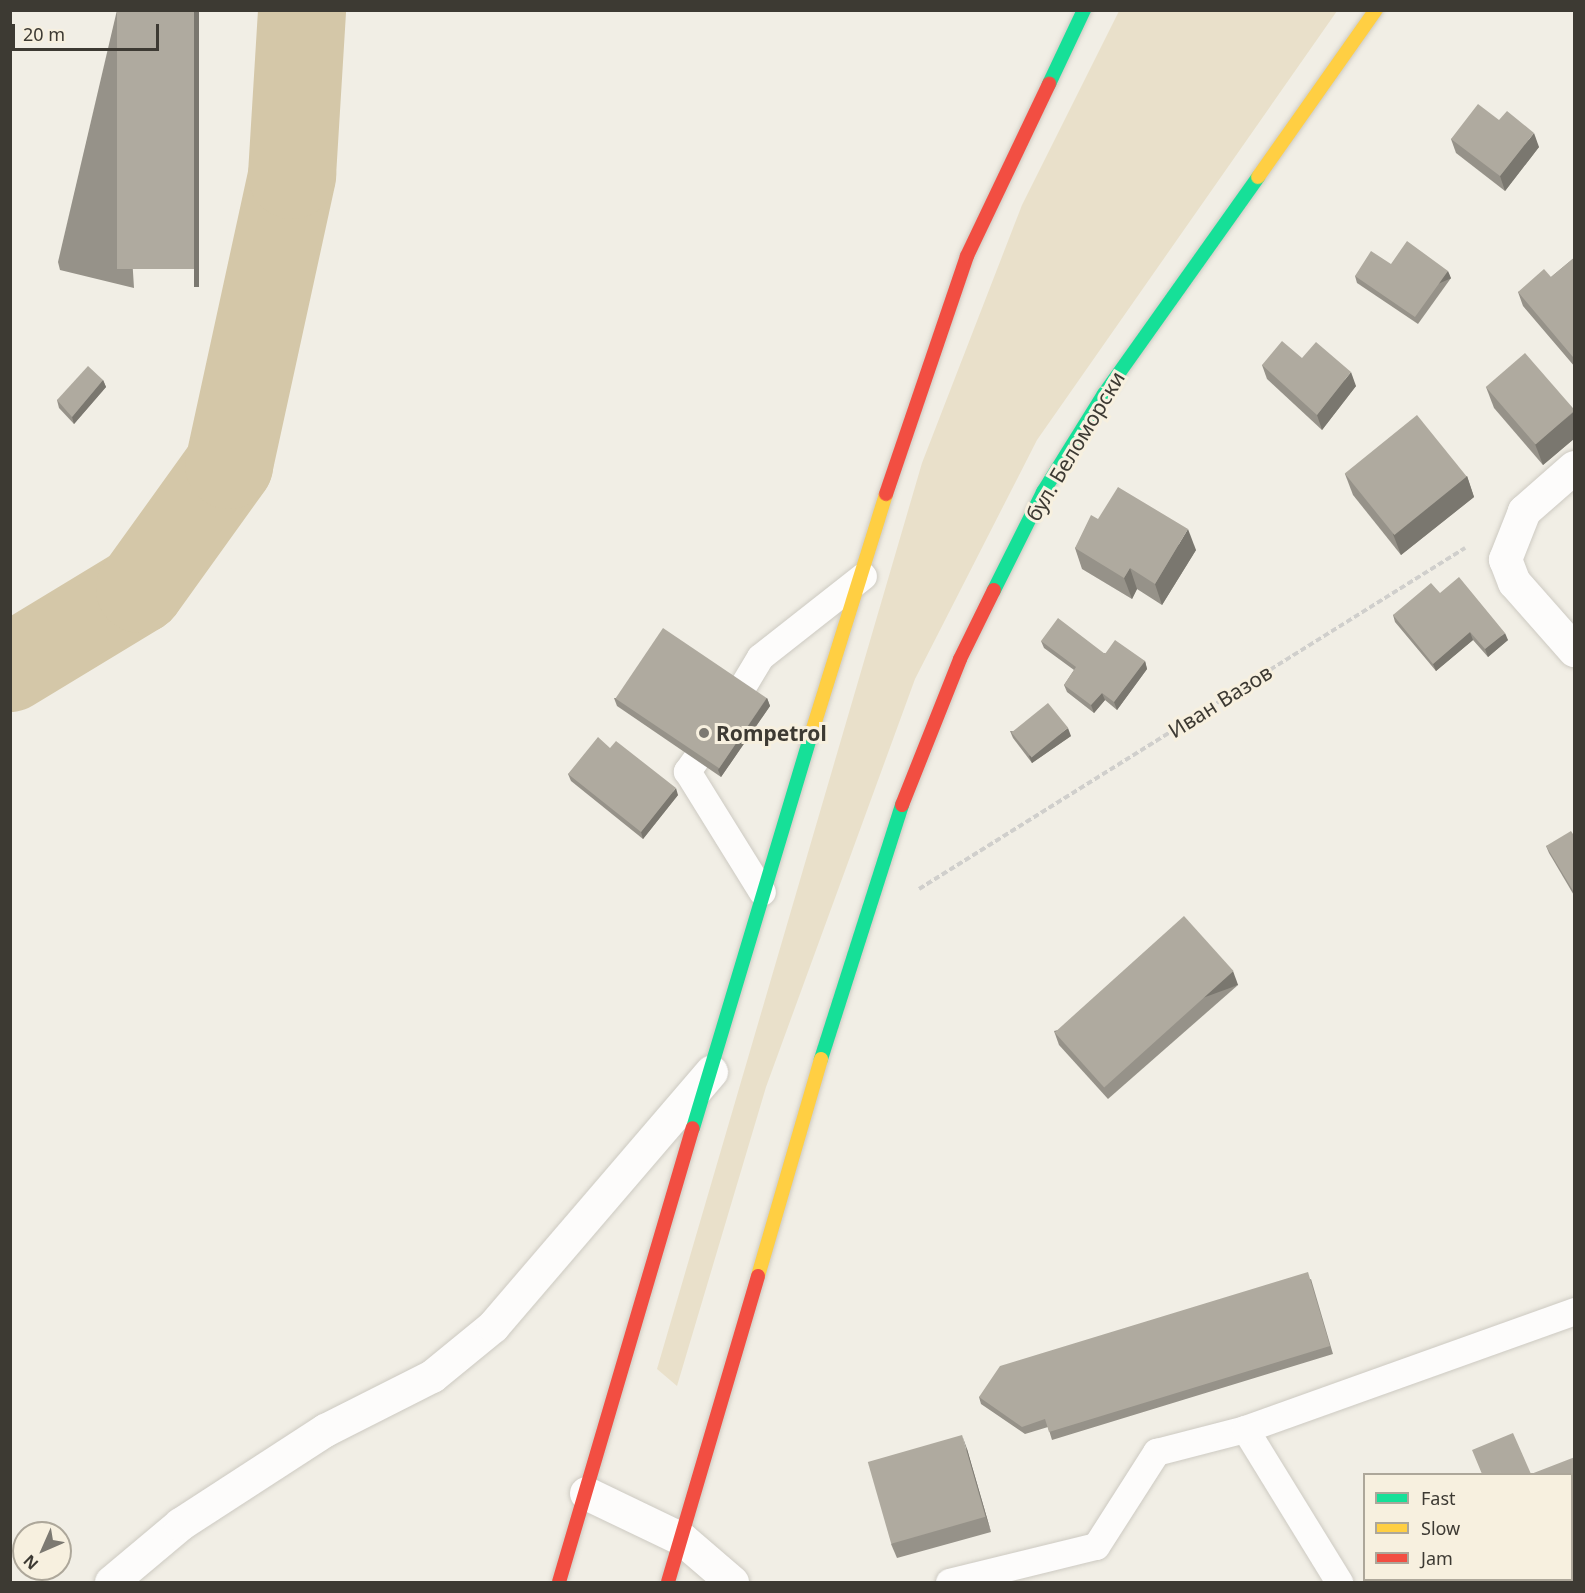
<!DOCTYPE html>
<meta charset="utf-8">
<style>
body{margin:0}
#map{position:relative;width:1585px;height:1593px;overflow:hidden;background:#f1eee5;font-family:"Noto Sans",sans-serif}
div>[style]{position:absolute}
.green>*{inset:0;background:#e9e0ca}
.river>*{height:88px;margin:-44px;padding:0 44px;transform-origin:44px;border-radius:44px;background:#d4c7a8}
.path>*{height:4px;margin-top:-2px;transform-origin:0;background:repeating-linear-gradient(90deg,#d0cfcc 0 6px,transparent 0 9px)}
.roads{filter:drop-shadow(0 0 2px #cdcac2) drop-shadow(0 0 2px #cdcac2)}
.lane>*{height:27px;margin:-13.5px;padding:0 13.5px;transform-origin:13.5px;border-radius:13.5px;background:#fdfcfb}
.street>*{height:33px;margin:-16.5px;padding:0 16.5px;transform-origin:16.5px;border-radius:16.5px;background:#fdfcfb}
.fast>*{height:14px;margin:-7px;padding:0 7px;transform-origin:7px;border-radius:7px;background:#16e098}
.slow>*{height:14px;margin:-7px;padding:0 7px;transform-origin:7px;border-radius:7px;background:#ffcf43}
.jam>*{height:14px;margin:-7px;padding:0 7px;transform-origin:7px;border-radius:7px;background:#f24e42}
.wall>*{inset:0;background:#969289}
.shaded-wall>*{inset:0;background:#7a776f;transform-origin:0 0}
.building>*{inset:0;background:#afaa9f;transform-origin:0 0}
.dots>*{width:16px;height:16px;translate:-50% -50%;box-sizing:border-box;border:3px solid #f7f0df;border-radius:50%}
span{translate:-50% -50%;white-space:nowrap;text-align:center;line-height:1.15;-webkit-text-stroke:6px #f7f0df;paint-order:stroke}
.street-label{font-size:21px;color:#3d3a33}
.poi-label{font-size:21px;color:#3d3a33;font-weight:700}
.left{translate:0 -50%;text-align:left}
.frame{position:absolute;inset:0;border:12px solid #3d3a33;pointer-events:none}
.legend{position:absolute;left:1363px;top:1473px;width:210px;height:108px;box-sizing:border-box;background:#f7f0df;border:2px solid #ada79a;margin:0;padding:8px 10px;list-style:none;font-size:18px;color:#3d3a33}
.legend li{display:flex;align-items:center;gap:12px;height:30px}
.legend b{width:30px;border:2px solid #ada79a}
.north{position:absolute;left:12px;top:1521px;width:60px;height:60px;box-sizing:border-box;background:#f7f0df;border:2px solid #ada79a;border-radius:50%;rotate:225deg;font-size:16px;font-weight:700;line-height:24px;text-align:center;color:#3d3a33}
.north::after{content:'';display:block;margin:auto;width:21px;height:27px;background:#7c7971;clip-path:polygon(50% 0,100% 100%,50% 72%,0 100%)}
.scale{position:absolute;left:12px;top:24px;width:147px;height:27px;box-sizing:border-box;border:3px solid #3d3a33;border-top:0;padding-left:8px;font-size:18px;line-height:21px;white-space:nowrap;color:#3d3a33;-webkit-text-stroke:4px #f7f0df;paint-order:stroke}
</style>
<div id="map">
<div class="green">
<i style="clip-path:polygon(1119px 11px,1337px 11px,1037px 440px,915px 679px,766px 1087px,677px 1386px,657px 1369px,922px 463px,1022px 205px)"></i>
</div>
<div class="river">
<i style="left:10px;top:668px;width:152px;rotate:-31.3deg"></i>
<i style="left:140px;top:589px;width:153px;rotate:-54.3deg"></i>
<i style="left:229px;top:465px;width:297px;rotate:-77.7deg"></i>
<i style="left:292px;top:175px;width:165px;rotate:-86.5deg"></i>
</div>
<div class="path">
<i style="left:919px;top:889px;width:644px;rotate:-31.99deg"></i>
</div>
<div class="roads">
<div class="lane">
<i style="left:742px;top:687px;width:35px;rotate:-59deg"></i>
<i style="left:760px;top:657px;width:131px;rotate:-38.2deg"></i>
<i style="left:695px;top:760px;width:14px;rotate:126deg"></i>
<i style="left:687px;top:771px;width:142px;rotate:58.2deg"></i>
<i style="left:1245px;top:1429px;width:180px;rotate:58.4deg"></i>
<i style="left:949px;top:1582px;width:151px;rotate:-13.8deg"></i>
<i style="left:1096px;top:1546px;width:112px;rotate:-57.4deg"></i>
<i style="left:1156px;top:1452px;width:92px;rotate:-14.5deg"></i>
<i style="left:1245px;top:1429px;width:350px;rotate:-19.7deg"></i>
</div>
<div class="street">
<i style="left:1574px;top:467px;width:67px;rotate:138.7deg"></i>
<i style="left:1524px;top:511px;width:52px;rotate:111.6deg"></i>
<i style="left:1505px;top:559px;width:25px;rotate:69deg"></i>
<i style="left:1514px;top:582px;width:91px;rotate:48.6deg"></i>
<i style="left:586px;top:1493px;width:106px;rotate:25.6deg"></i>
<i style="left:682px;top:1539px;width:66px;rotate:40.7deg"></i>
<i style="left:111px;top:1582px;width:90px;rotate:-40deg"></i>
<i style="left:180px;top:1524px;width:173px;rotate:-33deg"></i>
<i style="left:325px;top:1430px;width:120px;rotate:-26.8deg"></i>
<i style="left:432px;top:1376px;width:79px;rotate:-39.3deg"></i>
<i style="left:493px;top:1326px;width:335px;rotate:-49.4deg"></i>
</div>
<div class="fast">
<i style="left:1049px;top:84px;width:82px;rotate:-64.7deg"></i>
<i style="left:994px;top:590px;width:110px;rotate:-63.4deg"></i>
<i style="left:1043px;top:492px;width:115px;rotate:-58.1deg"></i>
<i style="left:1104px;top:394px;width:266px;rotate:-54.6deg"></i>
<i style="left:821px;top:1059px;width:267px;rotate:-72.3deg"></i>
<i style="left:693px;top:1128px;width:410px;rotate:-73.3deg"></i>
</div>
<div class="slow">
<i style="left:1258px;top:177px;width:204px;rotate:-54.8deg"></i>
<i style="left:811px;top:735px;width:252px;rotate:-72.7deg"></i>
<i style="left:758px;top:1276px;width:226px;rotate:-73.8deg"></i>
</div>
<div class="jam">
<i style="left:886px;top:494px;width:251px;rotate:-71.2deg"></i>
<i style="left:967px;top:256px;width:191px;rotate:-64.5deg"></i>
<i style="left:902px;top:805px;width:157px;rotate:-68.3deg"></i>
<i style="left:960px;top:659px;width:77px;rotate:-63.8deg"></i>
<i style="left:559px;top:1582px;width:473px;rotate:-73.6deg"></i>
<i style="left:668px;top:1582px;width:319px;rotate:-73.6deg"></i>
</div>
</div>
<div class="wall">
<i style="clip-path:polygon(117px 10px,134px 288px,60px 270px,58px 262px)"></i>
<i style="clip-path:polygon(1499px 120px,1539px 147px,1505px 191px,1456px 153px,1451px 139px)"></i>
<i style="clip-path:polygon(1575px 257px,1575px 367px,1523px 306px,1518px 292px,1551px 277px)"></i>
<i style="clip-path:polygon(1391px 264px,1451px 278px,1418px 324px,1357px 283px,1355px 276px)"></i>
<i style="clip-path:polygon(1302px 358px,1356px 386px,1322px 430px,1267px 379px,1262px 365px)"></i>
<i style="clip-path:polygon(103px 380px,106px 387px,74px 424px,59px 408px,57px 400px)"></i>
<i style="clip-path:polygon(1486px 387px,1575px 410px,1575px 438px,1543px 465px,1494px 408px)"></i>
<i style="clip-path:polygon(1345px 474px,1467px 476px,1474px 497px,1401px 555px,1353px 495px)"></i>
<i style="clip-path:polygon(1098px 519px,1196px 550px,1162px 605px,1137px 589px,1132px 599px,1082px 569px,1075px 548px)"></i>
<i style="clip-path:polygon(1440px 593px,1508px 640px,1488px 657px,1473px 640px,1436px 671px,1395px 622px,1393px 615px)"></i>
<i style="clip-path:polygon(1041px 641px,1145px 661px,1147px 669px,1117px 710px,1105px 700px,1094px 713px,1067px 692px,1064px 685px,1074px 670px,1044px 648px)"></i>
<i style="clip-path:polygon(614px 698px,767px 698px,770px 706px,721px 777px,617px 706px)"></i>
<i style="clip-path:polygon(1010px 731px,1071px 736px,1032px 763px,1013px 738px)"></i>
<i style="clip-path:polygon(610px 748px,678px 795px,643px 839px,571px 781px,568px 774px)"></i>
<i style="clip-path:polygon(1575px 837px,1575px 897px,1549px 853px,1546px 846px)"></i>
<i style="clip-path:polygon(1238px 985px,1108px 1099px,1059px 1045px,1054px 1031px)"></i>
<i style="clip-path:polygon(1311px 1279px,1333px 1354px,1052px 1440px,1048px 1427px,1025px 1434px,981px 1404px,979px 1397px)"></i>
<i style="clip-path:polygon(967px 1449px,991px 1532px,897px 1558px,891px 1544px)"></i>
</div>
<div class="shaded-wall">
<i style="left:194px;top:10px;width:5px;height:277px"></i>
<i style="clip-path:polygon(1534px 133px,1539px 147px,1505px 191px,1500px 176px)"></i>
<i style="left:1448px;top:271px;width:8px;height:57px;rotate:67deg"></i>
<i style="clip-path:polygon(1351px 372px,1356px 386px,1322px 430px,1317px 415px)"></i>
<i style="clip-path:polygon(103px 380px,106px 387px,74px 424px,72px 417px)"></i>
<i style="clip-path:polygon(1575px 411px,1575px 438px,1543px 465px,1535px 444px)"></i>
<i style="clip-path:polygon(1467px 476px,1474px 497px,1401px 555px,1393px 534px)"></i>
<i style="clip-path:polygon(1188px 529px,1196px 550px,1162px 605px,1155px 584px)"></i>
<i style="clip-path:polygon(1130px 568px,1137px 589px,1132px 599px,1124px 578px)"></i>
<i style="clip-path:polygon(1470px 632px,1473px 640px,1436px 671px,1433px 664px)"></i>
<i style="clip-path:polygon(1505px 633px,1508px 640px,1488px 657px,1485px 649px)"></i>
<i style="clip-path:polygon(1145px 661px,1147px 669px,1117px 710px,1114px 702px)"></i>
<i style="clip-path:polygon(1102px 693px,1105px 700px,1094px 713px,1091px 705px)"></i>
<i style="clip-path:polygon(767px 698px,770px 706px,721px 777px,718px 770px)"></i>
<i style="clip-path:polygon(1068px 728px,1071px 736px,1032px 763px,1029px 756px)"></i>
<i style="clip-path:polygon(676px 788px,678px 795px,643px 839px,641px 832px)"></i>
<i style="left:1233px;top:971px;width:15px;height:174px;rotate:70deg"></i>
<i style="clip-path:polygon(962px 1435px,967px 1449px,991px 1532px,986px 1517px)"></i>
</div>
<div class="building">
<i style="left:117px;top:10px;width:77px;height:259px"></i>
<i style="clip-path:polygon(1478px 104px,1499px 120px,1507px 111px,1534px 133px,1500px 176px,1451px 139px)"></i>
<i style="clip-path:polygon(1407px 241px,1448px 271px,1415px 317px,1355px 276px,1371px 251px,1391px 264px)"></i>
<i style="clip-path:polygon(1575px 257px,1575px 356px,1573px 357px,1518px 292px,1544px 269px,1551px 277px)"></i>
<i style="clip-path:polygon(1282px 341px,1302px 358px,1316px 342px,1351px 372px,1317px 415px,1262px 365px)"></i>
<i style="left:1525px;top:353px;width:76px;height:52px;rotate:49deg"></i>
<i style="clip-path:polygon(88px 366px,103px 380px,72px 417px,57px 400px)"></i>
<i style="left:1417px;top:415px;width:79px;height:93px;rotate:51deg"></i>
<i style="clip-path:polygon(1118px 487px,1188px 529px,1155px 584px,1130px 568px,1124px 578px,1075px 548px,1091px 515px,1098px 519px)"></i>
<i style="clip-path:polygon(1459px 577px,1505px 633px,1485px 649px,1470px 632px,1433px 664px,1393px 615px,1431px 583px,1440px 593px)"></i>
<i style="clip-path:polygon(1058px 618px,1105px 654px,1115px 640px,1145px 661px,1114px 702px,1102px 693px,1091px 705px,1064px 685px,1076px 667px,1041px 641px)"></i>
<i style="left:663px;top:628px;width:125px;height:85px;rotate:34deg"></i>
<i style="left:1048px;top:703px;width:32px;height:47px;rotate:51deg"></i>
<i style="clip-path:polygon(598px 737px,610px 748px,616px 741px,676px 788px,641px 832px,568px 774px)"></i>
<i style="clip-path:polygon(1571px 831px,1575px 837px,1575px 894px,1546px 846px)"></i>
<i style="left:1184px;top:916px;width:74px;height:174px;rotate:48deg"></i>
<i style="clip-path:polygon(1308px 1272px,1330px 1346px,1049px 1432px,1045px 1419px,1022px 1427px,979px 1397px,1000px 1366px)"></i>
<i style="clip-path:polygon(1513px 1433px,1531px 1474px,1575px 1457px,1575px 1582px,1525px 1582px,1524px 1580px,1572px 1580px,1572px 1474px,1482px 1474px,1472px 1450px)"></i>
<i style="left:962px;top:1435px;width:85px;height:98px;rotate:74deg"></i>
</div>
<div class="dots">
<i style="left:704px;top:733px;background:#7c7971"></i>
</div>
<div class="street-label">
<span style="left:1075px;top:446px;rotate:-59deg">бул. Беломорски</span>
<span style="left:1220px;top:701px;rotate:-32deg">Иван Вазов</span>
</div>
<div class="poi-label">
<span class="left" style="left:716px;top:733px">Rompetrol</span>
</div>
<div class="frame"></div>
<ul class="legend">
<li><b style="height:8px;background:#16e098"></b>Fast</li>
<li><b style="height:8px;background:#ffcf43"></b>Slow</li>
<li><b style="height:8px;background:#f24e42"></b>Jam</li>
</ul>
<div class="north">N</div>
<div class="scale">20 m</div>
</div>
